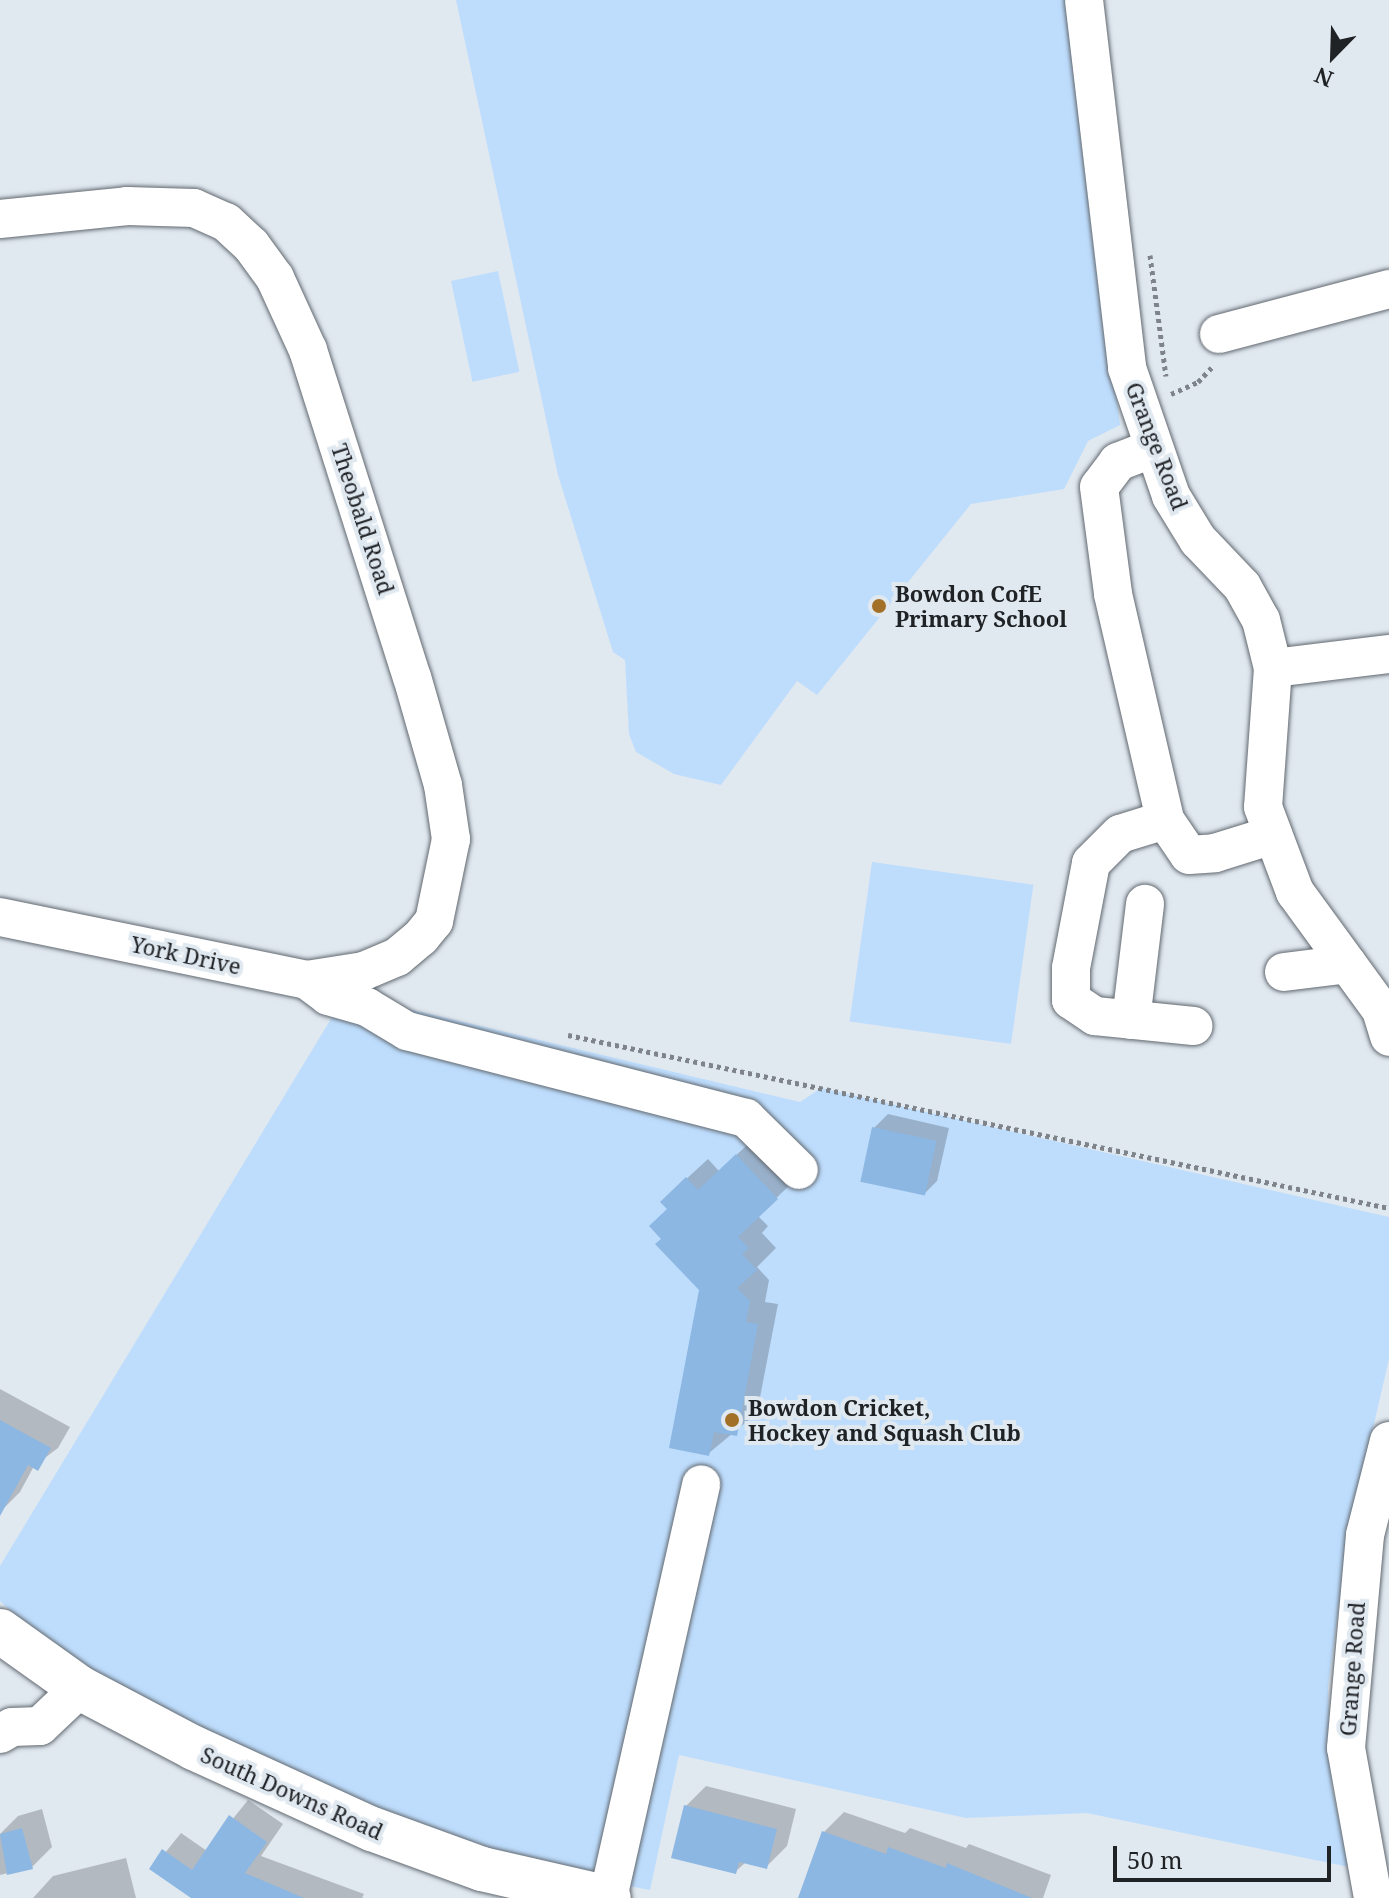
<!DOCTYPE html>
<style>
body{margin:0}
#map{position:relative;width:1389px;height:1898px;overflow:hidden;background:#e0e8f0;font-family:"Noto Serif",serif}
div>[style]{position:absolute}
.green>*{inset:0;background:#beddfd;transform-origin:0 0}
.shadow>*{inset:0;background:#0003}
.building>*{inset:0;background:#8cb7e2;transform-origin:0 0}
.path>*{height:5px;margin-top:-2.5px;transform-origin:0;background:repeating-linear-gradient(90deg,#7f848a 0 4px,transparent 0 8px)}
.roads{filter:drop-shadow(0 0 2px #626970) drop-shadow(0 0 2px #626970)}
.minor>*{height:38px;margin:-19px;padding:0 19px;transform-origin:19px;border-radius:19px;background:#fff}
.major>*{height:44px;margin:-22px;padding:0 22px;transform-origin:22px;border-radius:22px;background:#fff}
.dots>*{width:22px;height:22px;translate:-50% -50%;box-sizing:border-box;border:4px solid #e0e8f0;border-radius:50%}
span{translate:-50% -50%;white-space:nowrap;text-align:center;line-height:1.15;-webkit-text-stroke:8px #e0e8f0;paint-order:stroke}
.street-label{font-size:22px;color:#202326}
.poi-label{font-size:22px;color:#202326;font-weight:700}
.left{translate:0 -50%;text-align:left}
.north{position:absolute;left:1293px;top:16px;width:80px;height:80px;-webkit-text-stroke:6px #e0e8f0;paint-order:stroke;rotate:203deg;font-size:22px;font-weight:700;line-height:32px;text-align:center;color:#202326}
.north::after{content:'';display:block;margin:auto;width:28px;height:36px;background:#202326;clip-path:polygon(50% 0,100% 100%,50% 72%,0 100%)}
.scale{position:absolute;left:1113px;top:1846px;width:218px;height:36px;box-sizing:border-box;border:4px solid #202326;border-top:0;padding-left:10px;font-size:24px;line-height:28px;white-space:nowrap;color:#202326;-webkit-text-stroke:6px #e0e8f0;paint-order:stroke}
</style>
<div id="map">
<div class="green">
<i style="clip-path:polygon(456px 0,1068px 0,1120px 425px,1088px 441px,1064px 489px,971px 504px,817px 695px,797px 681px,721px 785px,674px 774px,636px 752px,629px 734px,625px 660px,613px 652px,558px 475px)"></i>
<i style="left:498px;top:271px;width:103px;height:48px;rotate:78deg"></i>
<i style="left:872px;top:862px;width:163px;height:161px;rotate:8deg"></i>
<i style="clip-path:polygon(346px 994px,800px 1102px,821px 1088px,1389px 1217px,1389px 1359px,1348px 1536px,1328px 1687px,1332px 1787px,1349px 1867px,1087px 1813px,966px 1818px,679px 1755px,650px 1890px,560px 1873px,413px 1825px,113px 1687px,19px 1619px,0 1601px,0 1566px)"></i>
</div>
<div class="shadow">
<i style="clip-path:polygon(888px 1114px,949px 1128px,937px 1181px,924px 1194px,874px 1128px)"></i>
<i style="clip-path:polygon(757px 1136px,797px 1178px,758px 1216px,768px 1226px,762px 1233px,776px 1248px,757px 1267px,769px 1280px,765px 1302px,778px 1304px,757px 1413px,709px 1453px,701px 1290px,664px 1239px,669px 1209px,683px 1182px,708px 1159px,719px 1171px)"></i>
<i style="clip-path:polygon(0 1389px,70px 1427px,58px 1448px,34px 1466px,20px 1492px,0 1512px)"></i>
<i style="clip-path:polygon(706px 1786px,796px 1809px,787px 1846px,766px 1867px,746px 1862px,735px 1872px,686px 1806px)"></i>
<i style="clip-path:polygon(248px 1800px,283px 1824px,261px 1856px,364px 1894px,362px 1898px,194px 1898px,152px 1869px,181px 1833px,207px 1851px)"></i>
<i style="clip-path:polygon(42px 1809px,52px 1847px,32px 1867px,0 1875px,0 1834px,18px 1816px)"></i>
<i style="clip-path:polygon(844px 1812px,905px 1833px,910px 1828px,966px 1848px,969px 1844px,1051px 1875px,1043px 1898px,801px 1898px,824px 1832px)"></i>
<i style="clip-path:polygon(126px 1858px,136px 1898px,33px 1898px,53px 1876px)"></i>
</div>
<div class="building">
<i style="left:872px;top:1127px;width:66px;height:56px;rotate:12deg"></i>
<i style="clip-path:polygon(736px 1154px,778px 1199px,738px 1237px,749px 1248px,742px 1254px,757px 1270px,737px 1288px,750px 1301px,746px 1322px,758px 1324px,737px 1436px,714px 1432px,709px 1456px,669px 1448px,699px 1290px,655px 1244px,661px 1239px,649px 1226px,667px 1209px,660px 1202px,686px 1177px,698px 1190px)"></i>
<i style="clip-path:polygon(0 1420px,51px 1448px,38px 1471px,28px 1465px,0 1516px)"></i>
<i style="clip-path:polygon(684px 1805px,777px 1829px,767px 1869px,739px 1862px,736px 1874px,671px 1858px)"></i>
<i style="clip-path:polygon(229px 1815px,267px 1842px,245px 1873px,304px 1898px,191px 1898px,149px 1869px,162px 1849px,192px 1870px)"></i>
<i style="clip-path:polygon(22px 1828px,33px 1869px,7px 1875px,0 1834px)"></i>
<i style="clip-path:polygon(822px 1831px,886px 1854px,888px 1847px,946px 1868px,947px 1863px,1032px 1898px,798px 1898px)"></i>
</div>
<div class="path">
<i style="left:1150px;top:255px;width:122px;rotate:82.5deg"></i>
<i style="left:1171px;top:394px;width:30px;rotate:-24deg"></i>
<i style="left:1198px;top:382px;width:23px;rotate:-47deg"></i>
<i style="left:568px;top:1035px;width:839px;rotate:11.9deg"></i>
</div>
<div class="roads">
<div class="minor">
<i style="left:1084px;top:0;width:371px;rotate:83.3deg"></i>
<i style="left:1127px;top:368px;width:135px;rotate:71deg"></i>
<i style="left:1171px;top:496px;width:52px;rotate:58.5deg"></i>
<i style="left:1198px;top:540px;width:64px;rotate:46.3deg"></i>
<i style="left:1242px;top:586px;width:39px;rotate:61deg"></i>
<i style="left:1261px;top:620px;width:49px;rotate:76deg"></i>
<i style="left:1273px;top:668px;width:139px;rotate:94.1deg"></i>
<i style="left:1263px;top:807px;width:91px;rotate:69.4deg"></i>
<i style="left:1295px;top:892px;width:146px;rotate:53.9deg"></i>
<i style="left:1381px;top:1010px;width:28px;rotate:73deg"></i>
<i style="left:0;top:219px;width:128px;rotate:-5.8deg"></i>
<i style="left:127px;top:206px;width:67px;rotate:1.7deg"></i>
<i style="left:194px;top:208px;width:35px;rotate:24deg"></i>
<i style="left:226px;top:222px;width:34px;rotate:43deg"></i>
<i style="left:251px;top:245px;width:41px;rotate:54deg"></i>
<i style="left:275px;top:278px;width:79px;rotate:65.4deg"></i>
<i style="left:308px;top:350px;width:343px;rotate:72.4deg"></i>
<i style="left:412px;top:677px;width:112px;rotate:74deg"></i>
<i style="left:443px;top:785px;width:55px;rotate:81.6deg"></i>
<i style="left:451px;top:839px;width:84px;rotate:101.7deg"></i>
<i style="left:434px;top:921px;width:21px;rotate:129deg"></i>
<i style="left:421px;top:937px;width:31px;rotate:140deg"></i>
<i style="left:397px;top:957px;width:36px;rotate:157deg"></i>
<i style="left:364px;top:971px;width:58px;rotate:171deg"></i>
<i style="left:1219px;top:334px;width:176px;rotate:-14.8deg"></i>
<i style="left:1154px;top:448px;width:39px;rotate:159deg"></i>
<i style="left:1118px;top:462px;width:31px;rotate:127deg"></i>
<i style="left:1099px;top:487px;width:108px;rotate:82.5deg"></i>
<i style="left:1113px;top:594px;width:232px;rotate:77deg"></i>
<i style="left:1165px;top:820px;width:42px;rotate:55.6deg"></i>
<i style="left:1189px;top:855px;width:26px;rotate:-4deg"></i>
<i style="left:1215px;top:853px;width:61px;rotate:-17.2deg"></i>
<i style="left:1273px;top:668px;width:117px;rotate:-6.9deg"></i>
<i style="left:1165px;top:820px;width:47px;rotate:162.7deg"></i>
<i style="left:1120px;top:834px;width:41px;rotate:135deg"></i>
<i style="left:1091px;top:863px;width:107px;rotate:100.8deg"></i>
<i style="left:1071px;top:968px;width:32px;rotate:90deg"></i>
<i style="left:1071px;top:1000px;width:29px;rotate:34deg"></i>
<i style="left:1095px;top:1016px;width:99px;rotate:5.8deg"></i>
<i style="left:0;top:917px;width:313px;rotate:11.6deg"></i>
<i style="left:307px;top:980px;width:26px;rotate:37deg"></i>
<i style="left:328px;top:996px;width:41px;rotate:15.8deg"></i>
<i style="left:367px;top:1007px;width:47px;rotate:31deg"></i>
<i style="left:407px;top:1031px;width:350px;rotate:14.4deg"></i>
<i style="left:746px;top:1118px;width:74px;rotate:44.5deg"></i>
<i style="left:1284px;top:972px;width:64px;rotate:-7.1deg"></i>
<i style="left:1131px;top:1020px;width:117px;rotate:-83.1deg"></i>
<i style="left:0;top:1734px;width:14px;rotate:-30deg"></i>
<i style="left:12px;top:1727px;width:28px;rotate:-2deg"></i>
<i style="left:40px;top:1726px;width:55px;rotate:-43.5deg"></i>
<i style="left:608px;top:1898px;width:424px;rotate:-77.3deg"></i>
<i style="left:1373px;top:1898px;width:152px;rotate:-100.2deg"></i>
<i style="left:1346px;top:1748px;width:214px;rotate:-84.9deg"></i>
<i style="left:1365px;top:1535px;width:97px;rotate:-75.7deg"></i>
</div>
<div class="major">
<i style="left:0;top:1631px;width:98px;rotate:35.5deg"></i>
<i style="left:80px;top:1688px;width:129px;rotate:27.8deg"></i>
<i style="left:194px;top:1748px;width:196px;rotate:24.5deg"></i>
<i style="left:372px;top:1829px;width:117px;rotate:20deg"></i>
<i style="left:482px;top:1869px;width:130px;rotate:12.9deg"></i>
</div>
</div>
<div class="dots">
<i style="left:879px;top:606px;background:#a37028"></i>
<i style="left:732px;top:1420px;background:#a37028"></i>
</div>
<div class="street-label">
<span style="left:1157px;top:446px;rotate:69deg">Grange Road</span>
<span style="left:363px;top:519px;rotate:72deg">Theobald Road</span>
<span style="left:186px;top:955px;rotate:12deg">York Drive</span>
<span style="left:1352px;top:1669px;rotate:-86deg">Grange Road</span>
<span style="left:292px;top:1793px;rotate:24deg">South Downs Road</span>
</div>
<div class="poi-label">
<span class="left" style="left:895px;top:606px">Bowdon CofE<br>Primary School</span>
<span class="left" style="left:748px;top:1420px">Bowdon Cricket,<br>Hockey and Squash Club</span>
</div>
<div class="north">N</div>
<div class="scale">50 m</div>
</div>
